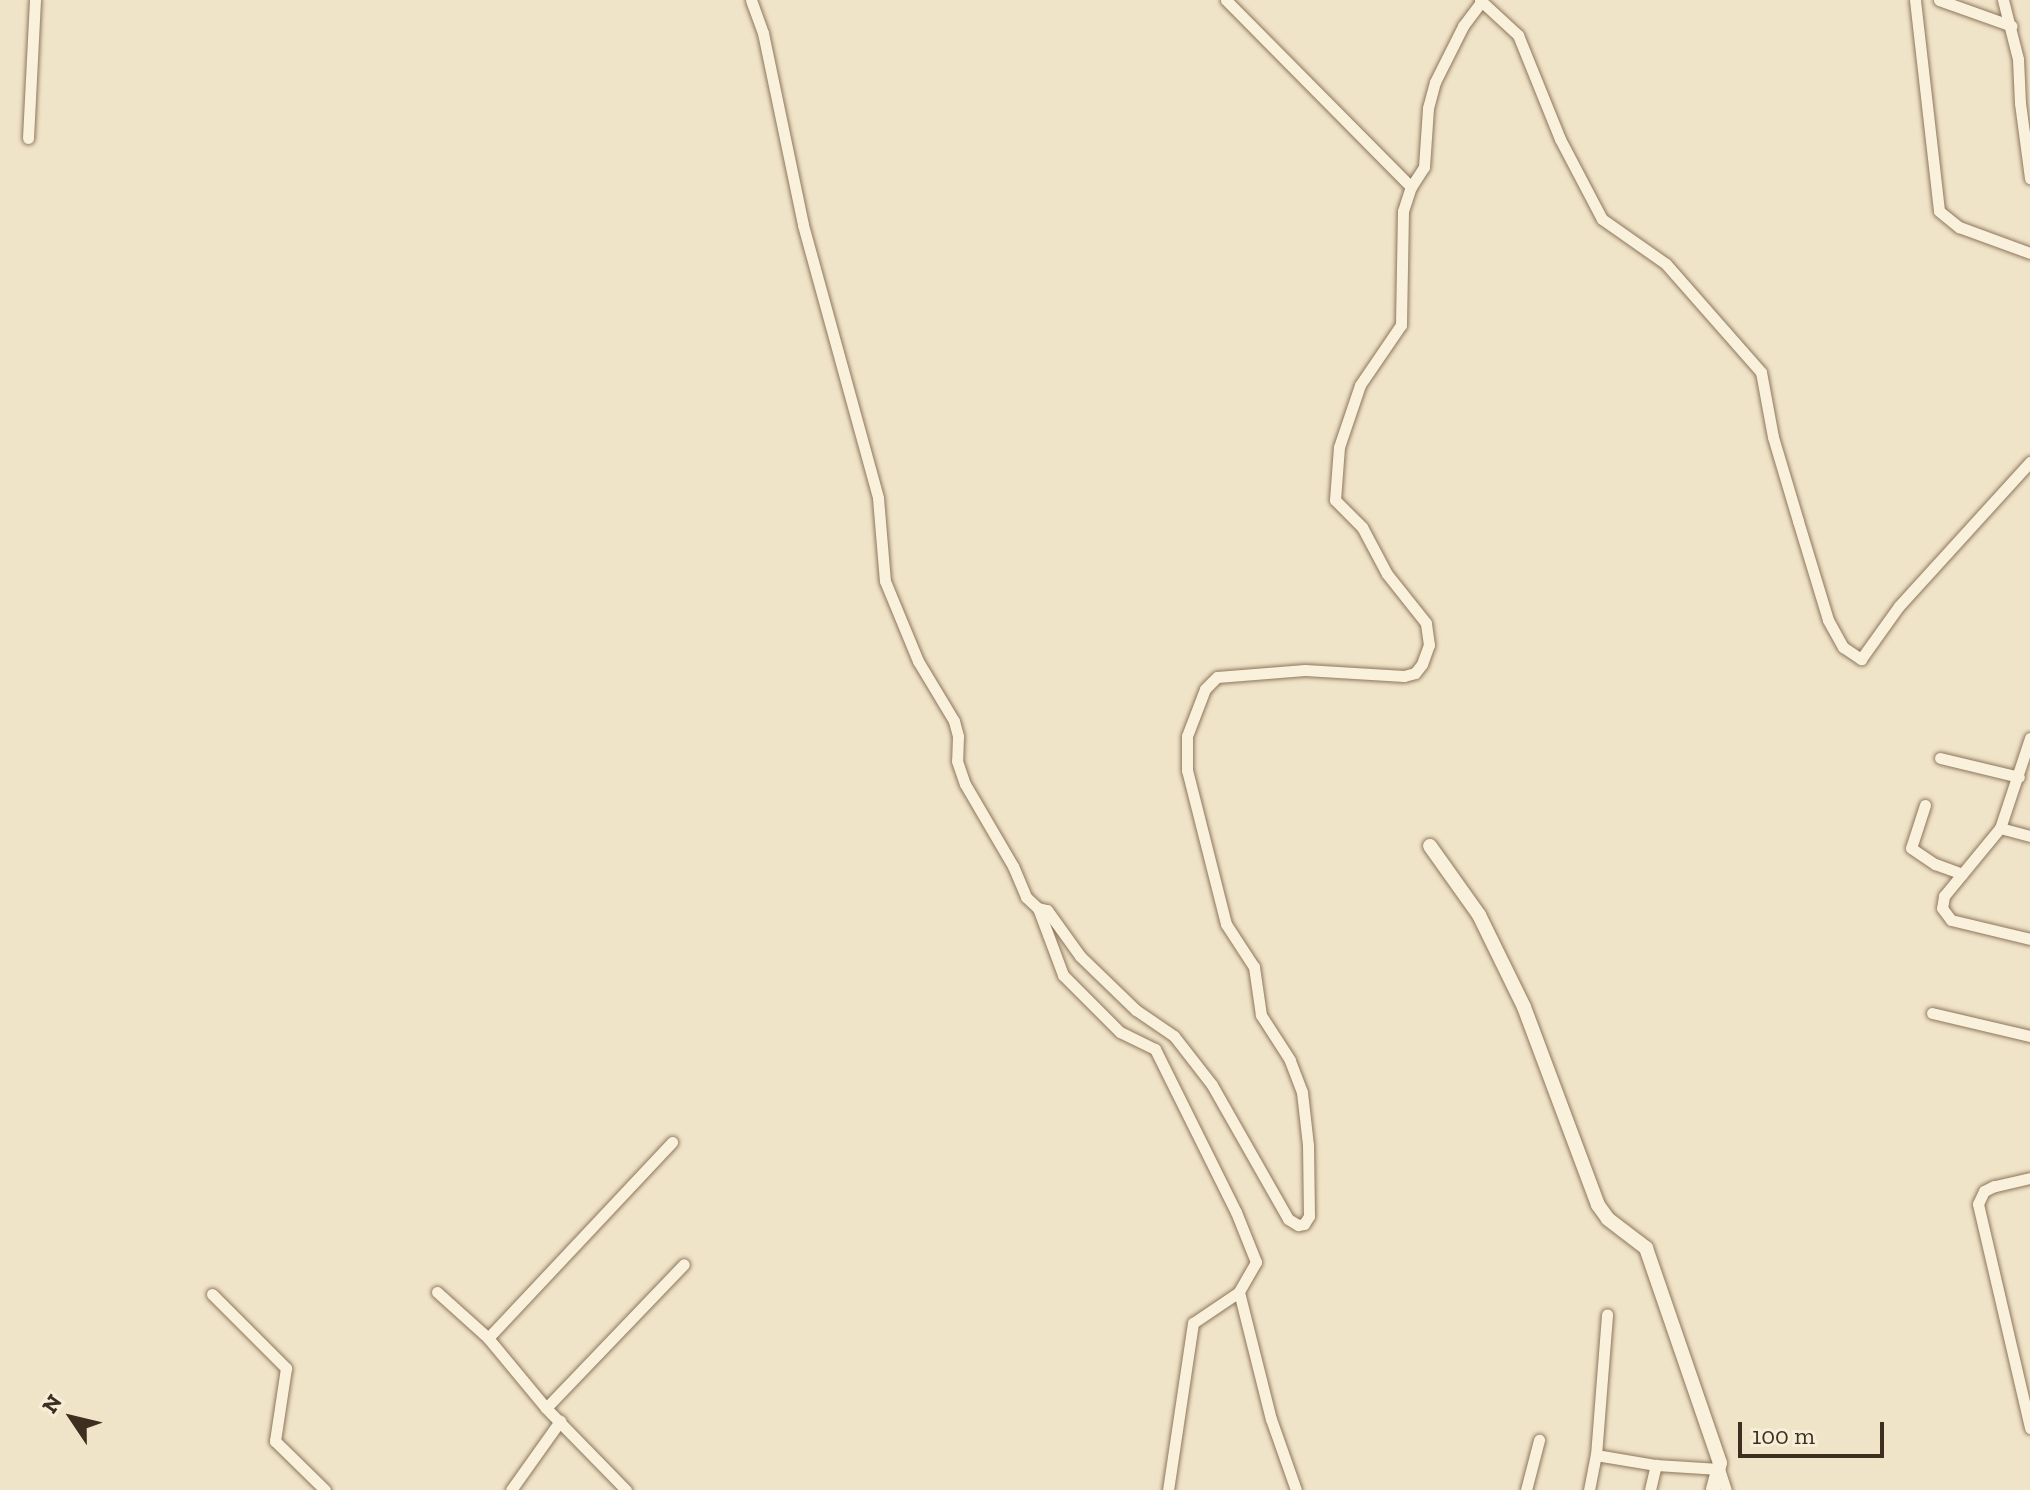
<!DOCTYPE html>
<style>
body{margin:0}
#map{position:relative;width:2030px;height:1490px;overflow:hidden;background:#f0e4c8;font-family:"Zilla Slab",serif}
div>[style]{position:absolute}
.roads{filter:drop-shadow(0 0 2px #8d765c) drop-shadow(0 0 2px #8d765c)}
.minor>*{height:11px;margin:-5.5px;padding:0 5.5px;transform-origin:5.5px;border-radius:5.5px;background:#faf1dc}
.tertiary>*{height:14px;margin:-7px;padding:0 7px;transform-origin:7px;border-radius:7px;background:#faf1dc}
span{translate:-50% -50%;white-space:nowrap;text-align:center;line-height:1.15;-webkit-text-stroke:6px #f7eed8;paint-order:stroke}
.north{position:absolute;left:32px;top:1378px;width:80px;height:80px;-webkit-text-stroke:6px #f7eed8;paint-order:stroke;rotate:305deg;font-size:22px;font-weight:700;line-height:32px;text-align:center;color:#3d2e20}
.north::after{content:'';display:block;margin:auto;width:28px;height:36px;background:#3d2e20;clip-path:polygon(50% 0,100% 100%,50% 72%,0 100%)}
.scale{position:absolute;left:1738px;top:1422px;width:146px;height:36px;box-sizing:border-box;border:4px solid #3d2e20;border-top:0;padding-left:10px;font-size:24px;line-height:28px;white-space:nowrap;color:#3d2e20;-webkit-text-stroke:6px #f7eed8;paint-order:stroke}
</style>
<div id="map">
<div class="roads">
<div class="minor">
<i style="left:751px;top:0;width:35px;rotate:70deg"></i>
<i style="left:763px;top:33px;width:196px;rotate:78.2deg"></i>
<i style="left:803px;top:225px;width:283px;rotate:74.6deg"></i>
<i style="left:878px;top:498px;width:83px;rotate:85.2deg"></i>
<i style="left:885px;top:581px;width:87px;rotate:67.6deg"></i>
<i style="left:918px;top:661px;width:70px;rotate:59deg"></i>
<i style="left:954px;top:721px;width:16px;rotate:75deg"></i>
<i style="left:958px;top:736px;width:25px;rotate:92deg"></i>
<i style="left:957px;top:761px;width:24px;rotate:71deg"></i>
<i style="left:965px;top:784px;width:95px;rotate:59.7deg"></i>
<i style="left:1013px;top:866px;width:34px;rotate:67deg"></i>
<i style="left:1026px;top:897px;width:16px;rotate:43deg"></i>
<i style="left:1038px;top:908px;width:9px;rotate:13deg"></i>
<i style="left:1047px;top:910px;width:57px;rotate:54.3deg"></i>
<i style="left:1080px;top:956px;width:78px;rotate:44deg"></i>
<i style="left:1136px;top:1010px;width:46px;rotate:34.4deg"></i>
<i style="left:1174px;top:1036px;width:62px;rotate:52.2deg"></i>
<i style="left:1212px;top:1085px;width:154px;rotate:60.4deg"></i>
<i style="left:1288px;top:1219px;width:12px;rotate:31deg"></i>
<i style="left:1298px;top:1225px;width:6px;rotate:-9deg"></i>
<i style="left:1304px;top:1224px;width:9px;rotate:-58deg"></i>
<i style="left:1309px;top:1216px;width:71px;rotate:-90.8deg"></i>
<i style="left:1308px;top:1145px;width:53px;rotate:-96.5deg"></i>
<i style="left:1302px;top:1092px;width:34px;rotate:-111deg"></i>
<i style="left:1290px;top:1060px;width:54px;rotate:-122.8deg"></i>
<i style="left:1261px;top:1015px;width:49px;rotate:-98.3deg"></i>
<i style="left:1254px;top:967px;width:51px;rotate:-123.1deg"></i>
<i style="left:1226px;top:924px;width:159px;rotate:-104.2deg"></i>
<i style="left:1187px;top:770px;width:34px;rotate:-90deg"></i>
<i style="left:1187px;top:736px;width:50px;rotate:-69deg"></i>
<i style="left:1205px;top:689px;width:17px;rotate:-45deg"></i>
<i style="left:1217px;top:677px;width:88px;rotate:-4.5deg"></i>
<i style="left:1305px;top:670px;width:99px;rotate:3.5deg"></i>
<i style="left:1404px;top:676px;width:11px;rotate:-15deg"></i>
<i style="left:1415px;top:673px;width:11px;rotate:-52deg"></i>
<i style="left:1422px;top:664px;width:20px;rotate:-70deg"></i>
<i style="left:1429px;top:645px;width:22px;rotate:-98deg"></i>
<i style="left:1426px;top:623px;width:63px;rotate:-128.5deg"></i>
<i style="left:1387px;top:574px;width:53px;rotate:-118deg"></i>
<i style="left:1362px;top:527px;width:38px;rotate:-135deg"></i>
<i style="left:1335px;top:500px;width:53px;rotate:-85.7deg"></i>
<i style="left:1339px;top:447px;width:65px;rotate:-71.3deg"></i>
<i style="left:1360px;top:385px;width:73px;rotate:-55.7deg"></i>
<i style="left:1401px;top:325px;width:114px;rotate:-89deg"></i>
<i style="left:1403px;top:211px;width:25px;rotate:-72deg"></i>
<i style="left:1411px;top:187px;width:24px;rotate:-57deg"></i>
<i style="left:1424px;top:167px;width:59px;rotate:-86.1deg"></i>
<i style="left:1428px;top:108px;width:27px;rotate:-75deg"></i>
<i style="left:1435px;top:82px;width:63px;rotate:-63.4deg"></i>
<i style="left:1463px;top:26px;width:30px;rotate:-53deg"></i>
<i style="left:1226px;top:0;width:263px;rotate:45.3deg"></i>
<i style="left:1480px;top:0;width:52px;rotate:42.6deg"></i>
<i style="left:1518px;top:35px;width:112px;rotate:68deg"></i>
<i style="left:1560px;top:139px;width:90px;rotate:62.3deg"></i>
<i style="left:1602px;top:219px;width:78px;rotate:35.1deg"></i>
<i style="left:1666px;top:264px;width:144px;rotate:48.7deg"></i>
<i style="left:1761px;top:372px;width:66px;rotate:79.5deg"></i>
<i style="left:1773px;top:437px;width:88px;rotate:73.4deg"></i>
<i style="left:1798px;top:521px;width:103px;rotate:73.1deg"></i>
<i style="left:1828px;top:620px;width:31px;rotate:61deg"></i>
<i style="left:1843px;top:647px;width:22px;rotate:34deg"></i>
<i style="left:1861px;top:659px;width:65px;rotate:-54.4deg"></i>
<i style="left:1899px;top:606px;width:195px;rotate:-47.7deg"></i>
<i style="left:1915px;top:0;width:212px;rotate:83.5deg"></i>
<i style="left:1939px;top:211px;width:26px;rotate:39deg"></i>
<i style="left:1959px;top:227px;width:76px;rotate:20.1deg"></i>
<i style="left:1939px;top:0;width:77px;rotate:19.6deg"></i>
<i style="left:2003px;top:0;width:61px;rotate:75.7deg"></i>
<i style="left:2018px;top:59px;width:44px;rotate:87.4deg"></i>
<i style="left:2020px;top:103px;width:76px;rotate:82.4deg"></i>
<i style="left:28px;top:138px;width:138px;rotate:-87.1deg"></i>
<i style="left:2030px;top:738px;width:95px;rotate:108.4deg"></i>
<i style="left:2000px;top:828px;width:31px;rotate:15deg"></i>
<i style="left:1940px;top:758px;width:81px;rotate:13.5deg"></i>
<i style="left:1925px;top:805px;width:45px;rotate:108deg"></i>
<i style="left:1911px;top:848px;width:29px;rotate:34deg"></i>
<i style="left:1935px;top:864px;width:29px;rotate:20deg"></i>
<i style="left:2000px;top:828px;width:88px;rotate:129.5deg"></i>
<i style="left:1944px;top:896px;width:12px;rotate:99deg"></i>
<i style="left:1942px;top:908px;width:15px;rotate:53deg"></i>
<i style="left:1951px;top:920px;width:81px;rotate:13.5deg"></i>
<i style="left:1038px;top:908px;width:72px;rotate:69.5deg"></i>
<i style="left:1063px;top:975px;width:81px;rotate:45deg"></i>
<i style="left:1120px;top:1032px;width:39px;rotate:26deg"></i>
<i style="left:1155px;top:1049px;width:182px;rotate:63.6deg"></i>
<i style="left:1236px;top:1212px;width:54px;rotate:68.2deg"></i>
<i style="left:1256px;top:1262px;width:34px;rotate:120deg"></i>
<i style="left:1239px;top:1292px;width:55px;rotate:146deg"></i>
<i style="left:1193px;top:1323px;width:169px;rotate:98.5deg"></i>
<i style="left:1932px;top:1013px;width:101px;rotate:13.2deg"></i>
<i style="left:2030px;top:1178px;width:37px;rotate:167deg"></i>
<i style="left:1994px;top:1186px;width:11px;rotate:153deg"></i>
<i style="left:1984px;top:1191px;width:14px;rotate:115deg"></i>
<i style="left:1978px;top:1204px;width:230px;rotate:76.9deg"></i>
<i style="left:437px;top:1292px;width:69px;rotate:42deg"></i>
<i style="left:488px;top:1338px;width:91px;rotate:50.4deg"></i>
<i style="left:546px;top:1408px;width:115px;rotate:45.7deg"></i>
<i style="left:1239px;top:1292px;width:131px;rotate:75.9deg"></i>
<i style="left:1271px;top:1419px;width:75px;rotate:70.6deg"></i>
<i style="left:212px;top:1294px;width:105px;rotate:45deg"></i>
<i style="left:286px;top:1368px;width:74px;rotate:98.6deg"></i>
<i style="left:275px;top:1441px;width:70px;rotate:44.4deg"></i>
<i style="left:488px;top:1338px;width:269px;rotate:-46.8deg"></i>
<i style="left:546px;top:1408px;width:199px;rotate:-46.2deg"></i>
<i style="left:1596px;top:1455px;width:61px;rotate:9.5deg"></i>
<i style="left:1656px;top:1465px;width:63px;rotate:3.6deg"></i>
<i style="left:1719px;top:1469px;width:22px;rotate:72deg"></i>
<i style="left:511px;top:1490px;width:85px;rotate:-54.6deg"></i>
<i style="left:1526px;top:1490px;width:52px;rotate:-75.4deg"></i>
<i style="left:1589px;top:1490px;width:36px;rotate:-79deg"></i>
<i style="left:1596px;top:1455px;width:141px;rotate:-85.5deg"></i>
<i style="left:1650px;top:1490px;width:26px;rotate:-77deg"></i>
</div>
<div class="tertiary">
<i style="left:1430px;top:846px;width:85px;rotate:54.6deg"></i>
<i style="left:1479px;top:915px;width:102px;rotate:63.9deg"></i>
<i style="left:1524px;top:1007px;width:211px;rotate:69.5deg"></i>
<i style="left:1598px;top:1205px;width:17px;rotate:54deg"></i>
<i style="left:1608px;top:1219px;width:48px;rotate:37.3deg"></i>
<i style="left:1646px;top:1248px;width:227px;rotate:71deg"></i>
<i style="left:1720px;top:1463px;width:28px;rotate:105deg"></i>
</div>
</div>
<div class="north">N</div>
<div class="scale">100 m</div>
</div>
